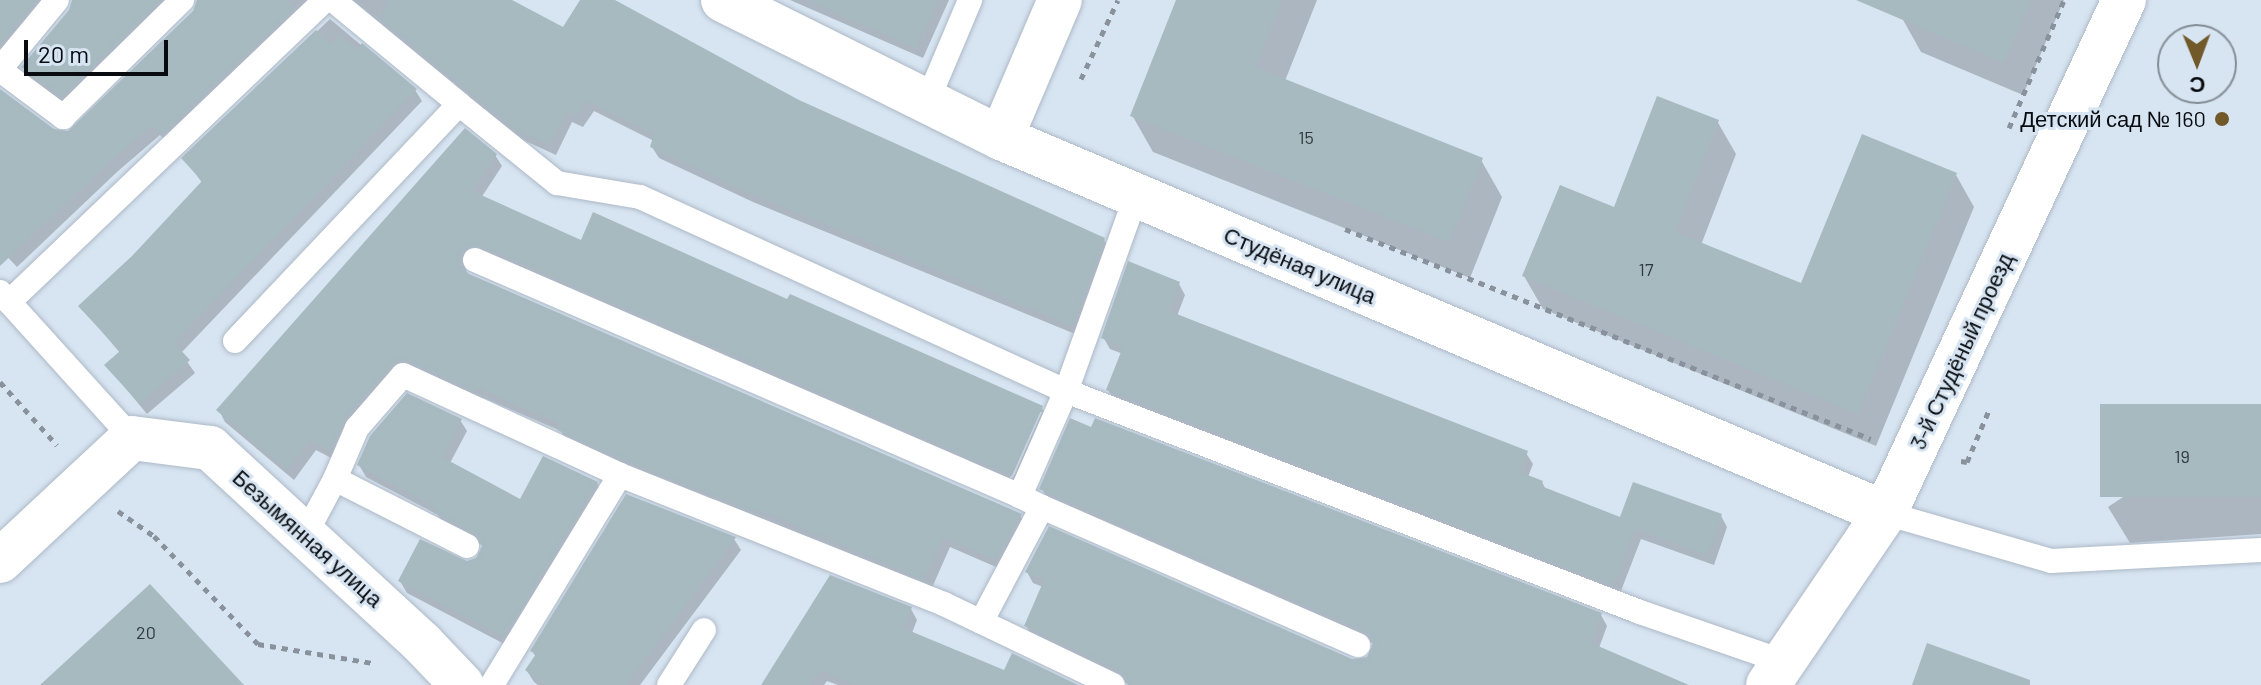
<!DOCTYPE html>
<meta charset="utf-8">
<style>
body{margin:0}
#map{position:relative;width:2261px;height:685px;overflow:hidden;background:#d7e4f1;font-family:Barlow,sans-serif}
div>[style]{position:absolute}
.shadow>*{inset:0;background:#0003}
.building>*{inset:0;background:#a7bac0;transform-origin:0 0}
.path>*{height:5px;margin-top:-2.5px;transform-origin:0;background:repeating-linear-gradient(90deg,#89929c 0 6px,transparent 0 12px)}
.roads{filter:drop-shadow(0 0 2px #adb9c6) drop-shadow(0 0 2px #adb9c6)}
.lane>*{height:24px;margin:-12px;padding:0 12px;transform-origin:12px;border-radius:12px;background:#fff}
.street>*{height:44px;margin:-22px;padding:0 22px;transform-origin:22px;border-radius:22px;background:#fff}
.dots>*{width:22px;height:22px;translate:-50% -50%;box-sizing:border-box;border:4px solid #d7e4f1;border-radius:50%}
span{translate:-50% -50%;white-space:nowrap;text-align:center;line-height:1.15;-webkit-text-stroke:6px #d7e4f1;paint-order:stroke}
.number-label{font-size:18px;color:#30383c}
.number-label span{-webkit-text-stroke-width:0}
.poi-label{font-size:22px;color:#080c10}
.right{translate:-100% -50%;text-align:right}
.street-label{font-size:22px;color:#080c10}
.north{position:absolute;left:2157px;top:24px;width:80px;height:80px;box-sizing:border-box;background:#d7e4f1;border:2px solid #848e97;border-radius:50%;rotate:179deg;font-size:22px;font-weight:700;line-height:32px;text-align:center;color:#080c10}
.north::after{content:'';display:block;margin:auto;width:28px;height:36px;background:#71592a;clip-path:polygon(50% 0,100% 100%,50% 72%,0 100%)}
.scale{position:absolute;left:24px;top:40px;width:144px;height:36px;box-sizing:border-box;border:4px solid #080c10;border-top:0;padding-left:10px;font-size:24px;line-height:28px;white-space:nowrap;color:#080c10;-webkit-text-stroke:6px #d7e4f1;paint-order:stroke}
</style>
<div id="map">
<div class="shadow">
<i style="clip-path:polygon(0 0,56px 0,0 67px)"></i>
<i style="clip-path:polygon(73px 0,179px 0,69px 108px,30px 79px,24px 67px,74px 4px)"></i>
<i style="clip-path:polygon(197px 0,322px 0,169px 145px,160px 135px,117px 172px,17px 267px,0 249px,0 91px,53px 131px,69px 133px,194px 12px)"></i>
<i style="clip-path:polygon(348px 0,508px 0,564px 29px,582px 0,611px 0,798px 101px,1104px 240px,1110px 251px,1080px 336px,753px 202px,659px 158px,652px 147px,654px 141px,594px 111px,583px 127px,572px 122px,556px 155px,521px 139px)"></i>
<i style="clip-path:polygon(790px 0,949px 0,923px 58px)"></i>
<i style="clip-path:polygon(1178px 0,1317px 0,1285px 81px,1481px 160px,1502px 197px,1470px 278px,1153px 152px,1132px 115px)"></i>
<i style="clip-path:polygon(1910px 0,2064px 0,2023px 95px,1921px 52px,1902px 18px)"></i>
<i style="clip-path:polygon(330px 19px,415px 90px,422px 101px,181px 353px,195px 373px,147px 414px,107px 366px,121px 354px,80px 306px,133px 258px,203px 184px,184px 158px)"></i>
<i style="clip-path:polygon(1717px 121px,1736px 154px,1701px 245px,1802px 286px,1956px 175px,1974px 207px,1876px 446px,1543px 309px,1524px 276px,1615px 210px)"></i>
<i style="clip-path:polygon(495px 155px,502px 166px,481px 198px,582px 243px,788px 302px,1042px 408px,1048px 419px,1019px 487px,1011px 483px,1042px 412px,1038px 412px,1008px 482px,467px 265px,466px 273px,1020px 515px,1027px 526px,1003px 570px,950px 547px,931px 590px,566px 441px,561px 431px,484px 398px,482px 402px,416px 372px,337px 461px,316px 450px,294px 480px,225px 422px,219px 410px)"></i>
<i style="clip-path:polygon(1179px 284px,1185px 295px,1177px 316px,1526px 453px,1533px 464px,1528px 477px,1542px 482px,1546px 490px,1621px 520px,1721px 516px,1727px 527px,1714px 565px,1641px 539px,1619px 596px,1115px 402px,1108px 390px,1123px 354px,1110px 349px,1103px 337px)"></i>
<i style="clip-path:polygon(2261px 406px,2261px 534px,2130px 543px,2108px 507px)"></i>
<i style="clip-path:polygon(460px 420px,467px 431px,450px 463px,521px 501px,597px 483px,604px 494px,510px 647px,407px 593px,400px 581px,469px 563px,482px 554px,482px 545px,443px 524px,438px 515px,366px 477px,359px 465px)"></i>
<i style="clip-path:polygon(1042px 489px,1601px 615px,1607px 626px,1599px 648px,1675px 685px,1130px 685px,1033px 637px,1026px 626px,1043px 587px,1033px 583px,1027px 572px,1352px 661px,1369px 658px,1374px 644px,1048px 500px)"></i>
<i style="clip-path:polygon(734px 539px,741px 550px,640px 685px,538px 685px,534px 682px,527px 671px,536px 657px,532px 651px)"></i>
<i style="clip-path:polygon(911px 609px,917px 620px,912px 633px,1005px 672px,1074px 685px,838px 685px,827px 681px,824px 685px,763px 685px)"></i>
</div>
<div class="building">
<i style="clip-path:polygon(0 0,38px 0,0 45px)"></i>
<i style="clip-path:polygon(72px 0,161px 0,62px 97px,21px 67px,69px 10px)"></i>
<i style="clip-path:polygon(197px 0,286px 0,295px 8px,162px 135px,153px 125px,111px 160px,0 266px,0 89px,54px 129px,68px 131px,193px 11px)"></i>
<i style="clip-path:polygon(391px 0,512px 0,563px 27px,580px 0,615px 0,799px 100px,1105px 238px,1073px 326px,745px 191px,650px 147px,654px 134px,587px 101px,576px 117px,566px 112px,550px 145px,513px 128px,379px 18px)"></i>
<i style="clip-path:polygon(807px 0,938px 0,916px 48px)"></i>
<i style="clip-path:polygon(1176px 0,1282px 0,1255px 67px,1483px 158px,1449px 242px,1130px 116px)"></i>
<i style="clip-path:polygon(1856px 0,2031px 0,2004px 63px)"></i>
<i style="clip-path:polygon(316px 30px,330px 45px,340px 35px,357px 50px,362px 43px,417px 89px,174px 343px,190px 360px,140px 404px,104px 365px,120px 351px,78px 306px,132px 256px,202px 181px,181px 158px)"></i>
<i style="clip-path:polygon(1657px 96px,1719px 120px,1675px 232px,1801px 283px,1862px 134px,1957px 173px,1858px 414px,1522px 276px,1560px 185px,1614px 207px)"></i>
<i style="clip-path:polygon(465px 128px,497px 154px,472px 191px,581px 240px,593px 212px,787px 299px,790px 294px,1043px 406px,1012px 476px,481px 246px,467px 248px,461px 255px,463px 268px,469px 274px,1022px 514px,997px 560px,943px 537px,924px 580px,756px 509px,754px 512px,626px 461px,557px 430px,561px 424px,478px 388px,476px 392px,408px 361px,392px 365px,346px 418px,331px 451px,309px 440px,287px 470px,216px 410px)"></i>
<i style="clip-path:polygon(1128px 261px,1180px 282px,1169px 311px,1528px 451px,1520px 472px,1543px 481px,1541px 486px,1620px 517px,1633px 482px,1722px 514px,1708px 555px,1635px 529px,1613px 586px,1106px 390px,1123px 347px,1101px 338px)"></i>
<i style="clip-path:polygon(407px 393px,462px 419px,442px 457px,520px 499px,543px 456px,598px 482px,504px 637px,398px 581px,420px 539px,467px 561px,476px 558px,482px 546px,474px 533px,434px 513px,437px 508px,357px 465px,370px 436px)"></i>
<i style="left:2261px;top:404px;width:93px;height:161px;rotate:90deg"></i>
<i style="clip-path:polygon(1070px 418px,1091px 427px,1095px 418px,1602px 613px,1591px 643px,1689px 685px,1128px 685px,1119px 671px,1024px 626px,1044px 580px,1025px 572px,1049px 526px,1352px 659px,1367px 657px,1373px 643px,1364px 631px,1039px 489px)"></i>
<i style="clip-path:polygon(626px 494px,736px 537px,626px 685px,545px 685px,525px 670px,536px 654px,530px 651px)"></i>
<i style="clip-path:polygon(830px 575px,912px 607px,903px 628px,1004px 670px,1012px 653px,1078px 685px,856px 685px,820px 670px,810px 685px,761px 685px)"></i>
<i style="clip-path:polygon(150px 584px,244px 685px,40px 685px)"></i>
<i style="clip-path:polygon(1927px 643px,2030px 680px,2030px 685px,1912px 685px)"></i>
</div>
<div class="path">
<i style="left:1081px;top:79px;width:87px;rotate:-64.9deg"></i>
<i style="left:2009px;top:128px;width:139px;rotate:-66.7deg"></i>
<i style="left:1345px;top:229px;width:566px;rotate:21.76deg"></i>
<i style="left:0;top:382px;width:85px;rotate:47.9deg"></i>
<i style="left:1961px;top:461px;width:6px;rotate:9deg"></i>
<i style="left:1967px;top:462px;width:56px;rotate:-67.1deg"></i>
<i style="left:118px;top:511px;width:44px;rotate:34.8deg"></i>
<i style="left:154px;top:536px;width:150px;rotate:46.1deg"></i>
<i style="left:258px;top:644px;width:117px;rotate:9.4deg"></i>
</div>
<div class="roads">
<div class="lane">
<i style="left:333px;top:0;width:163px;rotate:39.5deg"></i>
<i style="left:0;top:69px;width:89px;rotate:-50.4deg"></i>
<i style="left:0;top:70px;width:79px;rotate:36.7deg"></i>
<i style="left:63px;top:117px;width:167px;rotate:-44.5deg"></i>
<i style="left:927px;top:102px;width:111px;rotate:-67.1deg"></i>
<i style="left:1136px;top:196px;width:207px;rotate:109.7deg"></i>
<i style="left:1066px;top:391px;width:615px;rotate:21.06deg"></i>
<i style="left:1640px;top:612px;width:152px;rotate:19.1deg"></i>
<i style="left:475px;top:260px;width:594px;rotate:23.41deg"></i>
<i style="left:0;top:292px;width:197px;rotate:47.9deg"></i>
<i style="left:9px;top:302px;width:437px;rotate:-43.7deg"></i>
<i style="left:235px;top:341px;width:326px;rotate:-46.6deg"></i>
<i style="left:459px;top:104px;width:126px;rotate:38.9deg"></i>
<i style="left:557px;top:183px;width:84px;rotate:9.6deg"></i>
<i style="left:640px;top:197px;width:468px;rotate:24.5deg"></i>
<i style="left:1066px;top:391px;width:115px;rotate:113.7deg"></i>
<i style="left:1020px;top:496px;width:25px;rotate:27deg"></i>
<i style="left:1042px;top:507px;width:130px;rotate:117.9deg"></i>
<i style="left:620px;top:475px;width:349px;rotate:21.7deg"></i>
<i style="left:944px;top:604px;width:187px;rotate:25.6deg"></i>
<i style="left:335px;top:479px;width:56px;rotate:-66.7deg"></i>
<i style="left:357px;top:428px;width:70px;rotate:-49deg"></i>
<i style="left:403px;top:375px;width:239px;rotate:24.7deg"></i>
<i style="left:620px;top:475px;width:246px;rotate:121.4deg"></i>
<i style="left:1042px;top:507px;width:345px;rotate:23.6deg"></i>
<i style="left:1885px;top:513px;width:173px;rotate:16.1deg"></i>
<i style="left:2051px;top:561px;width:210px;rotate:-3deg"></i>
<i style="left:305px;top:535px;width:64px;rotate:-61.8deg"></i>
<i style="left:335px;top:479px;width:148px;rotate:26.9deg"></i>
<i style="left:669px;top:685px;width:65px;rotate:-57.5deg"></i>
</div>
<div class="street">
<i style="left:723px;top:0;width:310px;rotate:26.4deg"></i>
<i style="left:1001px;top:138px;width:960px;rotate:22.99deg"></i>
<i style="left:1001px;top:138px;width:150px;rotate:-66.9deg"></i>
<i style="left:0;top:561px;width:180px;rotate:-43deg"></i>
<i style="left:132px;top:438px;width:79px;rotate:7.3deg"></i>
<i style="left:210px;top:448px;width:288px;rotate:42.6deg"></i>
<i style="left:422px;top:643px;width:58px;rotate:46.4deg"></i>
<i style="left:1768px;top:685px;width:208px;rotate:-55.8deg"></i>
<i style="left:1885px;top:513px;width:566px;rotate:-65.02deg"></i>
</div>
</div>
<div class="dots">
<i style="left:2222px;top:119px;background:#71592a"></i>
</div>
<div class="number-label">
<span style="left:1306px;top:137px">15</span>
<span style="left:1646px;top:269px">17</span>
<span style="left:2182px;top:456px">19</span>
<span style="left:146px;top:632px">20</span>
</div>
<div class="poi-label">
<span class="right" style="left:2206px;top:119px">Детский сад № 160</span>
</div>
<div class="street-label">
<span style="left:1300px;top:265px;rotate:23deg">Студёная улица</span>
<span style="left:1961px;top:351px;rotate:-65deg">3-й Студёный проезд</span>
<span style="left:308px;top:538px;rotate:42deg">Безымянная улица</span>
</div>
<div class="north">С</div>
<div class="scale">20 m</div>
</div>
